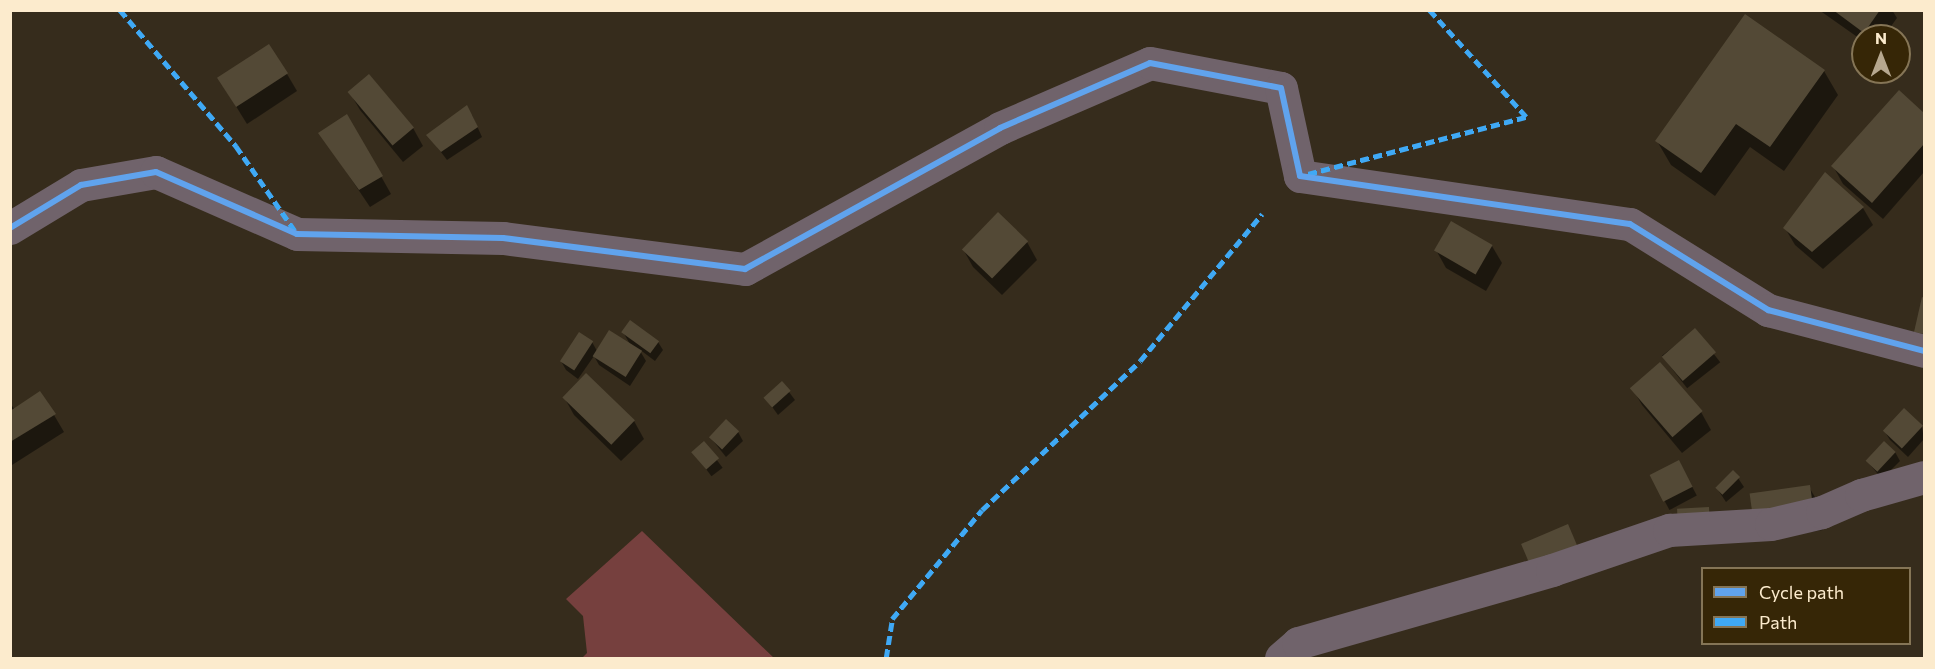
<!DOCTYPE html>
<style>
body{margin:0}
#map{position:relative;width:1935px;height:669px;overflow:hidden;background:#362c1c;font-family:Commissioner,sans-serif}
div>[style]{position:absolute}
.green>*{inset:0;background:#76403e}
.shadow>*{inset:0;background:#0007;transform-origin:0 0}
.building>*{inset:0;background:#534936;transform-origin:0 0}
.street>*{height:33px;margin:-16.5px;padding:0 16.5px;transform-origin:16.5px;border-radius:16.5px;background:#70636b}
.quiet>*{height:4.5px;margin-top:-2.25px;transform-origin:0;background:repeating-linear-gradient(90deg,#3fa9f5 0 9px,transparent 0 13.5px)}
.cycleway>*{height:6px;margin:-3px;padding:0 3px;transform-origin:3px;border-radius:3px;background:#60a3ed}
span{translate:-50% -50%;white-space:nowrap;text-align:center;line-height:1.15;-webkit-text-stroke:4.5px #362606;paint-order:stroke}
.frame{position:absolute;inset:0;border:12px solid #fcebcd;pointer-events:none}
.legend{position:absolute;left:1701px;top:567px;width:210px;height:78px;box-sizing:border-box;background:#362606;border:2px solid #857556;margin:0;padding:8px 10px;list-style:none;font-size:18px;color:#fcebcd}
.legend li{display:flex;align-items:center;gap:12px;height:30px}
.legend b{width:30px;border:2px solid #857556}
.north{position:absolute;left:1851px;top:24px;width:60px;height:60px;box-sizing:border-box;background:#362606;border:2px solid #857556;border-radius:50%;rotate:0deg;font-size:16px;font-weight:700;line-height:24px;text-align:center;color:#fcebcd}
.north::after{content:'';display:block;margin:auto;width:21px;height:27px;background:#b7a88f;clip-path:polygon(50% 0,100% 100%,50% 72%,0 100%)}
</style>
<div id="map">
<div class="green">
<i style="clip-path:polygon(642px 531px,774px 658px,582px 658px,587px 653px,583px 616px,566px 599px)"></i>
</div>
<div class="shadow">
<i style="clip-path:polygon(1819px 10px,1892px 10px,1897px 18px,1884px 36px,1863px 36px,1863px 41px)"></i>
<i style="clip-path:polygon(1824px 71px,1838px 95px,1784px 171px,1750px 147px,1715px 196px,1671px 165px,1657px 141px)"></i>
<i style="clip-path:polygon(287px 74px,297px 91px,247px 124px,219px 79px)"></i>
<i style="clip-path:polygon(1899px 92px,1924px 115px,1924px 172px,1883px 219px,1843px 184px,1833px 166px)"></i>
<i style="clip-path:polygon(350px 93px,413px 128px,423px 146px,403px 162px,360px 110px)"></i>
<i style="clip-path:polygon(472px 115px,482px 137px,447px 160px,428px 135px)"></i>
<i style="clip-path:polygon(347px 116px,391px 194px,370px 207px,320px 133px)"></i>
<i style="clip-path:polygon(1826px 175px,1863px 208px,1873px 225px,1823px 269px,1795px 245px,1785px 228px)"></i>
<i style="clip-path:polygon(998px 214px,1027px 242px,1037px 260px,1002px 295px,973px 267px,963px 249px)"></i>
<i style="clip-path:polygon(1492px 246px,1502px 263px,1486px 291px,1446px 268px,1436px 250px)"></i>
<i style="left:1695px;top:330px;width:41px;height:42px;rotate:52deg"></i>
<i style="clip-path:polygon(623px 332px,658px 342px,663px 350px,655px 361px,639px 349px,646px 361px,630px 386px,599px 365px,594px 356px,578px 379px,566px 370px,561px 361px,579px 334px,592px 342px,597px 351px,631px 346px)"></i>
<i style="clip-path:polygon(1660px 364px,1701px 412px,1711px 430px,1682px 453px,1642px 405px,1632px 388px)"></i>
<i style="clip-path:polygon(789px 392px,795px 400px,778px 415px,765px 397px)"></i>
<i style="clip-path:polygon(564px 397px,634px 421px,644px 439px,621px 461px,574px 415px)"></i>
<i style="clip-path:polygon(10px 403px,15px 410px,54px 415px,64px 432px,12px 465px)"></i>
<i style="clip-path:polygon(1922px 427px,1924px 439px,1908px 457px,1890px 440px,1885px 432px)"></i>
<i style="clip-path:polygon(738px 432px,743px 441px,726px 457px,710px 437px)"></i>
<i style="left:704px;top:443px;width:31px;height:14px;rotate:53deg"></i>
<i style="clip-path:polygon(1895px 452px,1900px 461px,1882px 479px,1867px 461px)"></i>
<i style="left:1679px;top:462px;width:38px;height:31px;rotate:62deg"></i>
<i style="clip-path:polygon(1738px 478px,1744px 487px,1726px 502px,1716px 487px)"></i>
<i style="clip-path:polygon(1809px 487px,1819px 504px,1823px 530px,1765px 539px)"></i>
</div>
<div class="building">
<i style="clip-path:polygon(1833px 10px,1880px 10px,1864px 33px)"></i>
<i style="clip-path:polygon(1745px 14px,1825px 70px,1770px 147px,1736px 124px,1701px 173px,1655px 141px)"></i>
<i style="left:269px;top:44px;width:35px;height:62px;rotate:57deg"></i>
<i style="left:369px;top:74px;width:70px;height:28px;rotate:50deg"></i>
<i style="clip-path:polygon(1899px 90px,1924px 113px,1924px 144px,1872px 203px,1831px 166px)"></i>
<i style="clip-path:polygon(467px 105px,478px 127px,441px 152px,426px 135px)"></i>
<i style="clip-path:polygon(347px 114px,383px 176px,359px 190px,318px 133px)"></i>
<i style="clip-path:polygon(1825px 172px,1864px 207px,1812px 252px,1783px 228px)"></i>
<i style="left:998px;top:212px;width:42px;height:52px;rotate:44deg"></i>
<i style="left:1451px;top:221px;width:48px;height:34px;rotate:30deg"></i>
<i style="clip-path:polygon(1922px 297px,1924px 298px,1924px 334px,1914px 332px)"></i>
<i style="left:630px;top:320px;width:36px;height:15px;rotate:36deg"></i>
<i style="left:1695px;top:328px;width:32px;height:44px;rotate:49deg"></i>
<i style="left:609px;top:330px;width:39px;height:31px;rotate:32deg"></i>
<i style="left:579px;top:332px;width:17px;height:35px;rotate:33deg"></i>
<i style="left:1660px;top:362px;width:65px;height:40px;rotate:49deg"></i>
<i style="left:586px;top:373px;width:68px;height:34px;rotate:44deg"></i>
<i style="left:782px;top:381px;width:13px;height:25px;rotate:48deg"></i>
<i style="clip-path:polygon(40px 391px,56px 414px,10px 442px,10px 411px)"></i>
<i style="left:1904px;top:408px;width:26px;height:31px;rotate:43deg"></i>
<i style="left:726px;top:419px;width:18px;height:25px;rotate:43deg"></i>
<i style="left:704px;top:441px;width:23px;height:17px;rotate:49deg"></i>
<i style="left:1884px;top:441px;width:16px;height:27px;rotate:43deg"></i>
<i style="left:1679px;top:460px;width:30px;height:33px;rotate:63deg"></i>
<i style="left:1733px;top:470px;width:10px;height:25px;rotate:45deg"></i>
<i style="left:1810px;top:485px;width:28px;height:61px;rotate:82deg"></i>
<i style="left:1709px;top:507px;width:18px;height:32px;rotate:87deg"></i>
<i style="left:1568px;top:524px;width:25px;height:51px;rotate:67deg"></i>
</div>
<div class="street">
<i style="left:10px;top:228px;width:83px;rotate:-31.2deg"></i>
<i style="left:81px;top:185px;width:76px;rotate:-9.8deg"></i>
<i style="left:156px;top:172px;width:154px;rotate:23.7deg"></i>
<i style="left:297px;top:234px;width:206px;rotate:1.1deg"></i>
<i style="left:503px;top:238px;width:244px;rotate:7.3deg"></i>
<i style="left:745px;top:269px;width:291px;rotate:-28.9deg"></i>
<i style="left:1000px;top:128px;width:163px;rotate:-23.4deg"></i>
<i style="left:1150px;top:63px;width:133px;rotate:10.8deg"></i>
<i style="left:1281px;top:88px;width:90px;rotate:77.8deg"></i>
<i style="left:1300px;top:176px;width:333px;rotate:8.3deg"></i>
<i style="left:1630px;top:224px;width:163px;rotate:31.9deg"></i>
<i style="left:1768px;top:310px;width:161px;rotate:14.7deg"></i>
<i style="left:1281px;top:658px;width:23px;rotate:-41deg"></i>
<i style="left:1298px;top:643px;width:264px;rotate:-16deg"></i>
<i style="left:1552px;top:570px;width:124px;rotate:-18.9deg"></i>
<i style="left:1669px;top:530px;width:102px;rotate:-3.4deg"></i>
<i style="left:1771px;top:524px;width:52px;rotate:-13.2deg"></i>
<i style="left:1822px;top:512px;width:43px;rotate:-23.6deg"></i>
<i style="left:1861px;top:495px;width:66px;rotate:-15.9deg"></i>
</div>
<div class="quiet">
<i style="left:120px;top:10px;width:179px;rotate:49.5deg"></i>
<i style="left:236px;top:146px;width:103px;rotate:55.2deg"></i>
<i style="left:1308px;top:174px;width:225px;rotate:-14.7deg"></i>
<i style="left:1526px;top:117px;width:144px;rotate:-132.2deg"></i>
<i style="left:886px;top:658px;width:39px;rotate:-81deg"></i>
<i style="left:892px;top:619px;width:141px;rotate:-50.5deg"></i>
<i style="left:982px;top:510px;width:217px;rotate:-43.3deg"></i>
<i style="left:1140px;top:361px;width:191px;rotate:-50.3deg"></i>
</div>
<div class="cycleway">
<i style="left:10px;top:228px;width:83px;rotate:-31.2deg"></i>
<i style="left:81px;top:185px;width:76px;rotate:-9.8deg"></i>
<i style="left:156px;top:172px;width:154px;rotate:23.7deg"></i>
<i style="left:297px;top:234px;width:206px;rotate:1.1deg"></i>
<i style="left:503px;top:238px;width:244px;rotate:7.3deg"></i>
<i style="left:745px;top:269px;width:291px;rotate:-28.9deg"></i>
<i style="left:1000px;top:128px;width:163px;rotate:-23.4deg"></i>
<i style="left:1150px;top:63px;width:133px;rotate:10.8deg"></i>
<i style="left:1281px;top:88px;width:90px;rotate:77.8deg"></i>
<i style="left:1300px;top:176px;width:333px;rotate:8.3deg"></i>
<i style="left:1630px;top:224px;width:163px;rotate:31.9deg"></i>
<i style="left:1768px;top:310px;width:161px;rotate:14.7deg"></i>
</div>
<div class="frame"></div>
<ul class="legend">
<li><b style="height:8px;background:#60a3ed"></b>Cycle path</li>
<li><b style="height:8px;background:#3fa9f5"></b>Path</li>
</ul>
<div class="north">N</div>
</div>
